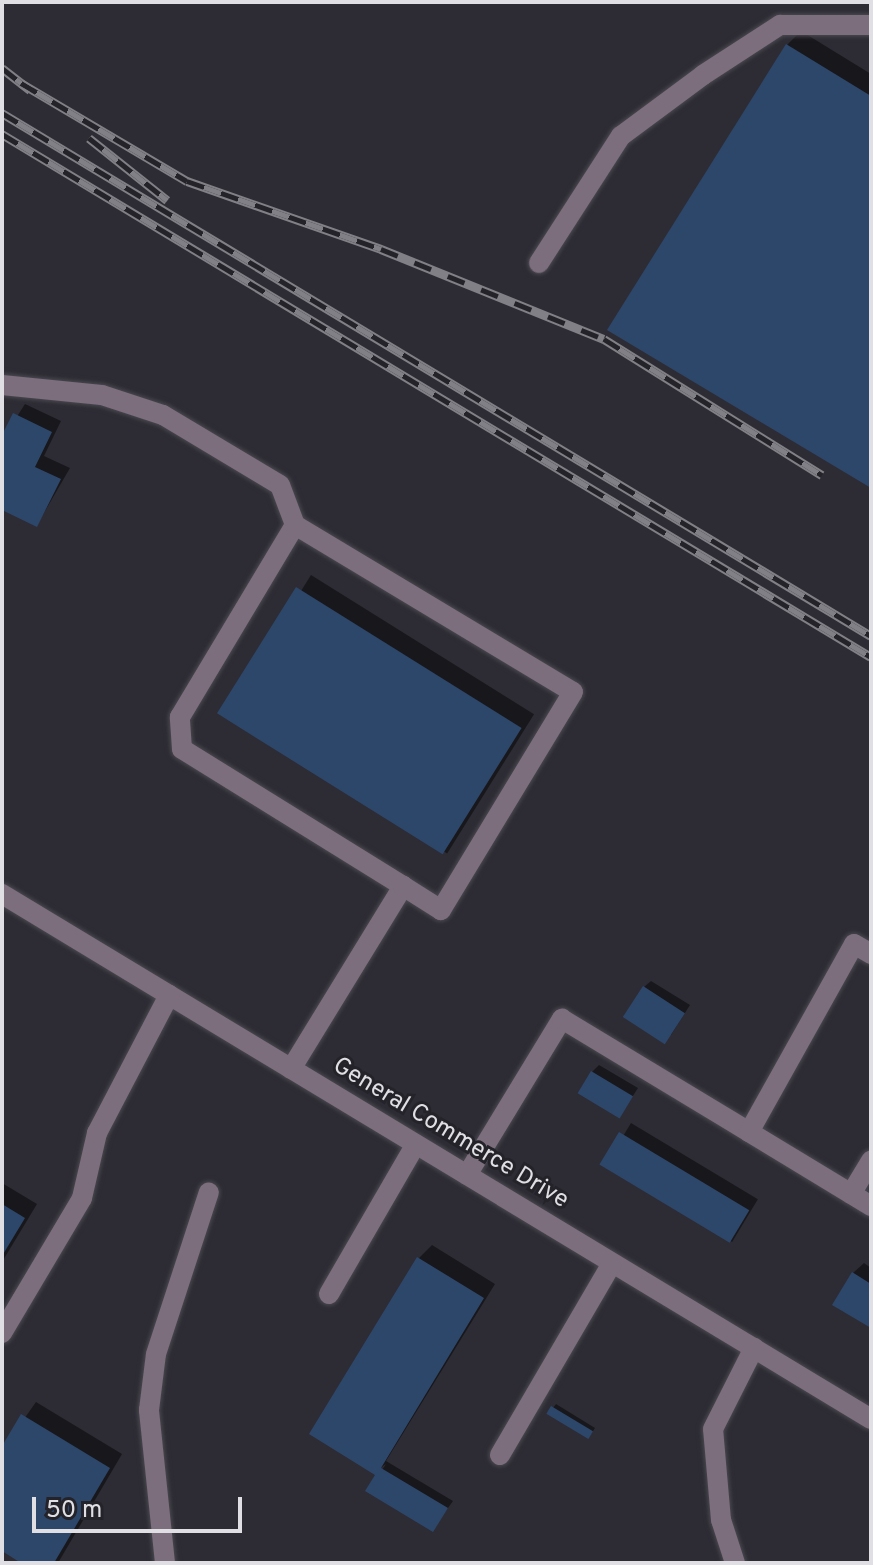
<!DOCTYPE html>
<style>
body{margin:0}
#map{position:relative;width:873px;height:1565px;overflow:hidden;background:#2d2c34;font-family:Overpass,sans-serif}
div>[style]{position:absolute}
.shadow>*{inset:0;background:#0007;transform-origin:0 0}
.building>*{inset:0;background:#2d476b;transform-origin:0 0}
.roads{filter:drop-shadow(0 0 2px #4a4950) drop-shadow(0 0 2px #4a4950)}
.minor>*{height:20px;margin:-10px;padding:0 10px;transform-origin:10px;border-radius:10px;background:#7d6e7e}
.rail>*{height:9px;margin-top:-4.5px;transform-origin:0;background:repeating-linear-gradient(90deg,#24232a 0 18px,#818086 0 36px);box-sizing:border-box;border-block:2px solid #818086}
span{translate:-50% -50%;white-space:nowrap;text-align:center;line-height:1.15;-webkit-text-stroke:6px #24232a;paint-order:stroke}
.street-label{font-size:24px;color:#e0dfe4}
.frame{position:absolute;inset:0;border:4px solid #e0dfe4;pointer-events:none}
.scale{position:absolute;left:32px;top:1497px;width:210px;height:36px;box-sizing:border-box;border:4px solid #e0dfe4;border-top:0;padding-left:10px;font-size:24px;line-height:28px;white-space:nowrap;color:#e0dfe4;-webkit-text-stroke:6px #24232a;paint-order:stroke}
</style>
<div id="map">
<div class="shadow">
<i style="clip-path:polygon(801px 31px,871px 74px,871px 486px,610px 329px,787px 45px)"></i>
<i style="clip-path:polygon(25px 404px,61px 421px,44px 456px,70px 468px,37px 525px,2px 508px,2px 440px)"></i>
<i style="left:311px;top:575px;width:263px;height:164px;rotate:32deg"></i>
<i style="clip-path:polygon(651px 981px,690px 1005px,671px 1035px,644px 987px)"></i>
<i style="clip-path:polygon(599px 1065px,638px 1088px,620px 1116px,592px 1072px)"></i>
<i style="left:631px;top:1123px;width:148px;height:50px;rotate:31deg"></i>
<i style="clip-path:polygon(2px 1183px,37px 1204px,2px 1262px)"></i>
<i style="clip-path:polygon(432px 1245px,495px 1284px,386px 1461px,453px 1501px,433px 1529px,368px 1491px,386px 1464px,375px 1472px,418px 1259px)"></i>
<i style="clip-path:polygon(864px 1263px,871px 1268px,871px 1326px,853px 1273px)"></i>
<i style="clip-path:polygon(36px 1402px,122px 1454px,58px 1563px,25px 1563px,2px 1549px,2px 1450px)"></i>
<i style="clip-path:polygon(556px 1404px,595px 1428px,591px 1434px,549px 1413px)"></i>
</div>
<div class="building">
<i style="clip-path:polygon(786px 44px,871px 96px,871px 488px,607px 330px)"></i>
<i style="clip-path:polygon(13px 413px,52px 432px,35px 467px,61px 479px,37px 527px,2px 510px,2px 435px)"></i>
<i style="left:296px;top:587px;width:266px;height:149px;rotate:32deg"></i>
<i style="left:643px;top:986px;width:50px;height:37px;rotate:33deg"></i>
<i style="left:591px;top:1071px;width:49px;height:26px;rotate:31deg"></i>
<i style="left:619px;top:1132px;width:152px;height:38px;rotate:31deg"></i>
<i style="clip-path:polygon(2px 1204px,25px 1218px,2px 1256px)"></i>
<i style="clip-path:polygon(417px 1257px,484px 1298px,381px 1468px,448px 1508px,433px 1532px,365px 1491px,375px 1475px,309px 1434px)"></i>
<i style="clip-path:polygon(852px 1272px,871px 1284px,871px 1328px,832px 1305px)"></i>
<i style="left:551px;top:1406px;width:49px;height:9px;rotate:31deg"></i>
<i style="clip-path:polygon(21px 1414px,110px 1468px,54px 1563px,21px 1563px,2px 1551px,2px 1446px)"></i>
</div>
<div class="roads">
<div class="minor">
<i style="left:539px;top:263px;width:151px;rotate:-57.2deg"></i>
<i style="left:621px;top:136px;width:102px;rotate:-36.6deg"></i>
<i style="left:703px;top:75px;width:92px;rotate:-33deg"></i>
<i style="left:780px;top:25px;width:91px"></i>
<i style="left:2px;top:385px;width:100px;rotate:5.7deg"></i>
<i style="left:102px;top:395px;width:64px;rotate:18.2deg"></i>
<i style="left:163px;top:415px;width:136px;rotate:30.9deg"></i>
<i style="left:280px;top:485px;width:43px;rotate:69.4deg"></i>
<i style="left:2px;top:894px;width:1015px;rotate:31.14deg"></i>
<i style="left:291px;top:1069px;width:215px;rotate:-58.5deg"></i>
<i style="left:403px;top:886px;width:260px;rotate:-148.2deg"></i>
<i style="left:182px;top:749px;width:32px;rotate:-94deg"></i>
<i style="left:180px;top:717px;width:224px;rotate:-59.1deg"></i>
<i style="left:295px;top:525px;width:324px;rotate:31deg"></i>
<i style="left:573px;top:692px;width:255px;rotate:121.2deg"></i>
<i style="left:441px;top:910px;width:45px;rotate:-147.7deg"></i>
<i style="left:749px;top:1132px;width:143px;rotate:31.2deg"></i>
<i style="left:467px;top:1175px;width:183px;rotate:-58.7deg"></i>
<i style="left:562px;top:1019px;width:218px;rotate:31.1deg"></i>
<i style="left:749px;top:1132px;width:215px;rotate:-60.8deg"></i>
<i style="left:854px;top:944px;width:20px;rotate:30deg"></i>
<i style="left:851px;top:1194px;width:39px;rotate:-59deg"></i>
<i style="left:329px;top:1294px;width:173px;rotate:-59.9deg"></i>
<i style="left:2px;top:1333px;width:157px;rotate:-59.3deg"></i>
<i style="left:82px;top:1198px;width:67px;rotate:-77deg"></i>
<i style="left:97px;top:1133px;width:156px;rotate:-62.4deg"></i>
<i style="left:500px;top:1455px;width:222px;rotate:-59.7deg"></i>
<i style="left:165px;top:1563px;width:154px;rotate:-96deg"></i>
<i style="left:149px;top:1410px;width:56px;rotate:-82.9deg"></i>
<i style="left:156px;top:1354px;width:170px;rotate:-71.9deg"></i>
<i style="left:735px;top:1563px;width:45px;rotate:-108deg"></i>
<i style="left:721px;top:1520px;width:91px;rotate:-95deg"></i>
<i style="left:713px;top:1429px;width:91px;rotate:-63.2deg"></i>
</div>
</div>
<div class="rail">
<i style="left:2px;top:68px;width:36px;rotate:38deg"></i>
<i style="left:21px;top:83px;width:193px;rotate:30.6deg"></i>
<i style="left:187px;top:181px;width:206px;rotate:19.3deg"></i>
<i style="left:381px;top:249px;width:240px;rotate:22deg"></i>
<i style="left:604px;top:339px;width:257px;rotate:32deg"></i>
<i style="left:2px;top:113px;width:1014px;rotate:31.04deg"></i>
<i style="left:2px;top:134px;width:1014px;rotate:31.04deg"></i>
<i style="left:89px;top:138px;width:100px;rotate:38.5deg"></i>
</div>
<div class="street-label">
<span style="left:450px;top:1134px;rotate:31deg">General Commerce Drive</span>
</div>
<div class="frame"></div>
<div class="scale">50 m</div>
</div>
